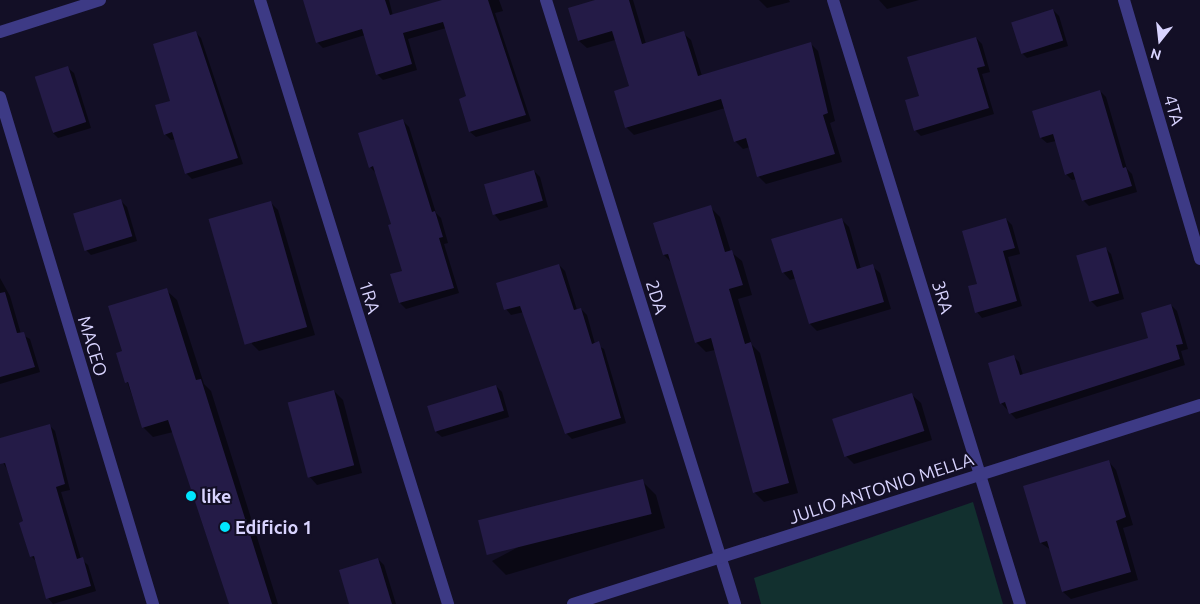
<!DOCTYPE html>
<style>
body{margin:0}
#map{position:relative;width:1200px;height:604px;overflow:hidden;background:#130f26;font-family:Ubuntu,sans-serif}
div>[style]{position:absolute}
.green>*{inset:0;background:#12302f}
.shadow>*{inset:0;background:#0007}
.building>*{inset:0;background:#241b47;transform-origin:0 0}
.minor>*{height:12px;margin:-6px;padding:0 6px;transform-origin:6px;border-radius:6px;background:#3d3a85}
.dots>*{width:14px;height:14px;translate:-50% -50%;box-sizing:border-box;border:2px solid #130f26;border-radius:50%}
span{translate:-50% -50%;white-space:nowrap;text-align:center;line-height:1.15;-webkit-text-stroke:4px #130f26;paint-order:stroke}
.street-label{font-size:18px;color:#d9d4ff}
.poi-label{font-size:18px;color:#d9d4ff;font-weight:700}
.left{translate:0 -50%;text-align:left}
.north{position:absolute;left:1135px;top:15px;width:50px;height:50px;-webkit-text-stroke:4px #130f26;paint-order:stroke;rotate:196deg;font-size:14px;font-weight:700;line-height:20px;text-align:center;color:#d9d4ff}
.north::after{content:'';display:block;margin:auto;width:18px;height:22px;background:#d9d4ff;clip-path:polygon(50% 0,100% 100%,50% 72%,0 100%)}
</style>
<div id="map">
<div class="green">
<i style="clip-path:polygon(973px 502px,1003px 604px,761px 604px,754px 578px)"></i>
</div>
<div class="shadow">
<i style="clip-path:polygon(305px 0,389px 0,393px 16px,447px 0,499px 0,503px 11px,495px 13px,531px 121px,476px 137px,470px 132px,467px 97px,446px 28px,408px 39px,417px 70px,383px 80px,377px 74px,365px 35px,323px 48px,317px 42px)"></i>
<i style="clip-path:polygon(598px 0,633px 0,646px 44px,683px 33px,691px 40px,702px 76px,811px 44px,818px 51px,835px 121px,830px 123px,842px 162px,766px 184px,759px 177px,750px 147px,743px 149px,735px 141px,725px 108px,634px 135px,626px 127px,630px 87px,615px 40px,587px 48px,579px 41px)"></i>
<i style="clip-path:polygon(759px 0,789px 0,790px 2px,767px 8px)"></i>
<i style="clip-path:polygon(879px 0,919px 0,887px 9px)"></i>
<i style="clip-path:polygon(1053px 10px,1059px 16px,1068px 46px,1027px 58px,1021px 52px)"></i>
<i style="clip-path:polygon(195px 32px,201px 38px,243px 164px,192px 179px,186px 173px,176px 139px,171px 140px,165px 134px,172px 102px)"></i>
<i style="clip-path:polygon(976px 38px,982px 44px,990px 72px,982px 74px,994px 114px,921px 136px,915px 130px,920px 97px)"></i>
<i style="clip-path:polygon(68px 68px,74px 73px,91px 128px,58px 138px,52px 132px)"></i>
<i style="clip-path:polygon(1100px 91px,1106px 97px,1127px 169px,1132px 174px,1137px 192px,1089px 206px,1083px 200px,1077px 179px,1072px 180px,1066px 174px,1056px 141px,1047px 143px,1041px 138px)"></i>
<i style="clip-path:polygon(403px 121px,409px 127px,436px 213px,441px 218px,448px 243px,444px 244px,459px 293px,406px 309px,400px 303px,392px 275px,403px 272px,393px 225px,376px 173px,370px 167px)"></i>
<i style="clip-path:polygon(534px 171px,540px 177px,548px 207px,500px 221px,495px 215px)"></i>
<i style="clip-path:polygon(121px 201px,127px 207px,137px 241px,91px 255px,85px 249px,75px 214px)"></i>
<i style="clip-path:polygon(271px 203px,278px 210px,315px 335px,259px 351px,252px 344px,211px 221px)"></i>
<i style="clip-path:polygon(710px 207px,720px 217px,731px 252px,742px 261px,752px 295px,738px 299px,752px 345px,760px 353px,798px 493px,764px 502px,754px 492px,715px 350px,706px 352px,696px 342px,672px 263px,664px 255px)"></i>
<i style="clip-path:polygon(1006px 219px,1012px 225px,1020px 254px,1008px 257px,1022px 306px,982px 318px,977px 312px)"></i>
<i style="clip-path:polygon(842px 220px,849px 227px,861px 269px,872px 266px,880px 273px,891px 309px,817px 331px,810px 324px,796px 278px,790px 280px,783px 272px)"></i>
<i style="clip-path:polygon(1105px 248px,1111px 254px,1124px 299px,1097px 307px,1091px 301px)"></i>
<i style="clip-path:polygon(559px 265px,565px 271px,577px 310px,581px 309px,587px 315px,595px 344px,604px 349px,626px 423px,572px 439px,566px 433px,524px 312px,511px 315px,506px 309px)"></i>
<i style="clip-path:polygon(0 278px,10px 296px,21px 334px,30px 339px,40px 372px,0 384px)"></i>
<i style="clip-path:polygon(166px 290px,177px 300px,204px 384px,211px 391px,278px 604px,230px 604px,173px 432px,153px 437px,143px 427px,117px 353px,124px 351px)"></i>
<i style="clip-path:polygon(1171px 305px,1177px 311px,1188px 349px,1181px 351px,1185px 365px,1016px 419px,1001px 403px,1013px 356px,1019px 362px,1023px 375px,1150px 339px)"></i>
<i style="clip-path:polygon(496px 386px,502px 392px,509px 417px,442px 437px,436px 432px)"></i>
<i style="clip-path:polygon(334px 391px,343px 400px,362px 473px,317px 485px,309px 476px)"></i>
<i style="clip-path:polygon(912px 395px,921px 403px,932px 440px,854px 464px,845px 455px)"></i>
<i style="clip-path:polygon(49px 425px,55px 431px,70px 490px,61px 492px,81px 559px,88px 565px,96px 591px,53px 604px,48px 598px,37px 562px,31px 556px,25px 522px,7px 469px,0 458px,0 440px)"></i>
<i style="clip-path:polygon(1109px 462px,1116px 470px,1133px 525px,1123px 528px,1138px 580px,1071px 599px,1063px 592px,1051px 550px,1041px 543px)"></i>
<i style="clip-path:polygon(642px 481px,656px 495px,665px 528px,506px 575px,492px 561px)"></i>
<i style="clip-path:polygon(378px 559px,384px 565px,396px 604px,350px 604px)"></i>
</div>
<div class="building">
<i style="clip-path:polygon(303px 0,385px 0,390px 15px,442px 0,488px 0,526px 115px,469px 132px,459px 99px,466px 96px,443px 22px,403px 33px,412px 64px,376px 75px,362px 29px,316px 43px)"></i>
<i style="clip-path:polygon(595px 0,629px 0,642px 44px,684px 31px,698px 76px,811px 42px,828px 113px,823px 115px,835px 154px,757px 177px,746px 138px,734px 142px,721px 99px,625px 128px,614px 91px,629px 86px,612px 31px,578px 41px,568px 8px)"></i>
<i style="left:1053px;top:9px;width:33px;height:44px;rotate:72deg"></i>
<i style="clip-path:polygon(196px 31px,238px 158px,185px 174px,172px 132px,164px 135px,155px 105px,170px 101px,153px 44px)"></i>
<i style="clip-path:polygon(976px 37px,985px 66px,977px 68px,989px 108px,914px 131px,905px 100px,919px 96px,907px 57px)"></i>
<i style="left:68px;top:66px;width:59px;height:35px;rotate:72deg"></i>
<i style="clip-path:polygon(1100px 90px,1123px 168px,1126px 167px,1132px 186px,1082px 201px,1073px 172px,1065px 175px,1053px 134px,1040px 138px,1032px 111px)"></i>
<i style="clip-path:polygon(403px 119px,432px 212px,435px 211px,443px 237px,439px 238px,454px 288px,399px 303px,390px 274px,402px 271px,388px 225px,391px 224px,373px 166px,369px 168px,358px 133px)"></i>
<i style="left:534px;top:170px;width:32px;height:52px;rotate:74deg"></i>
<i style="left:121px;top:199px;width:39px;height:50px;rotate:73deg"></i>
<i style="left:271px;top:201px;width:131px;height:65px;rotate:74deg"></i>
<i style="clip-path:polygon(711px 205px,725px 252px,732px 250px,743px 285px,729px 289px,745px 344px,751px 342px,789px 483px,753px 493px,711px 338px,695px 343px,668px 254px,663px 255px,653px 223px)"></i>
<i style="clip-path:polygon(842px 218px,857px 269px,873px 264px,884px 302px,809px 324px,792px 270px,782px 273px,771px 239px)"></i>
<i style="clip-path:polygon(1006px 218px,1015px 248px,1003px 251px,1017px 301px,975px 313px,968px 286px,977px 284px,962px 231px)"></i>
<i style="left:1106px;top:247px;width:48px;height:31px;rotate:74deg"></i>
<i style="clip-path:polygon(559px 264px,574px 310px,581px 308px,592px 344px,599px 341px,621px 418px,565px 434px,520px 306px,504px 310px,496px 283px)"></i>
<i style="clip-path:polygon(167px 288px,196px 380px,201px 379px,272px 604px,229px 604px,168px 420px,142px 428px,128px 382px,125px 383px,116px 353px,122px 351px,108px 306px)"></i>
<i style="clip-path:polygon(5px 292px,17px 333px,24px 332px,35px 367px,0 377px,0 293px)"></i>
<i style="clip-path:polygon(1171px 304px,1183px 344px,1176px 345px,1180px 359px,1009px 414px,1005px 402px,1000px 404px,988px 363px,1014px 355px,1020px 375px,1148px 338px,1141px 313px)"></i>
<i style="left:496px;top:385px;width:27px;height:72px;rotate:73deg"></i>
<i style="left:334px;top:390px;width:78px;height:48px;rotate:75deg"></i>
<i style="left:912px;top:393px;width:40px;height:84px;rotate:72deg"></i>
<i style="clip-path:polygon(50px 424px,65px 484px,56px 487px,77px 559px,83px 557px,91px 586px,46px 599px,34px 556px,30px 557px,19px 523px,23px 521px,5px 463px,0 464px,0 438px)"></i>
<i style="clip-path:polygon(1109px 460px,1126px 517px,1116px 521px,1131px 572px,1062px 592px,1047px 541px,1040px 543px,1023px 486px)"></i>
<i style="left:643px;top:479px;width:36px;height:170px;rotate:76deg"></i>
<i style="clip-path:polygon(378px 558px,392px 604px,349px 604px,339px 570px)"></i>
</div>
<div class="minor">
<i style="left:260px;top:0;width:633px;rotate:72.71deg"></i>
<i style="left:546px;top:0;width:633px;rotate:72.62deg"></i>
<i style="left:833px;top:0;width:632px;rotate:72.8deg"></i>
<i style="left:1124px;top:0;width:270px;rotate:73.6deg"></i>
<i style="left:0;top:32px;width:105px;rotate:-17.7deg"></i>
<i style="left:0;top:97px;width:530px;rotate:73.21deg"></i>
<i style="left:573px;top:604px;width:658px;rotate:-17.61deg"></i>
</div>
<div class="dots">
<i style="left:191px;top:496px;background:#00e5ff"></i>
<i style="left:225px;top:527px;background:#00e5ff"></i>
</div>
<div class="street-label">
<span style="left:1174px;top:110px;rotate:74deg">4TA</span>
<span style="left:370px;top:297px;rotate:73deg">1RA</span>
<span style="left:657px;top:297px;rotate:73deg">2DA</span>
<span style="left:943px;top:297px;rotate:73deg">3RA</span>
<span style="left:93px;top:346px;rotate:73deg">MACEO</span>
<span style="left:881px;top:488px;rotate:-18deg">JULIO ANTONIO MELLA</span>
</div>
<div class="poi-label">
<span class="left" style="left:201px;top:496px">like</span>
<span class="left" style="left:235px;top:527px">Edificio 1</span>
</div>
<div class="north">N</div>
</div>
